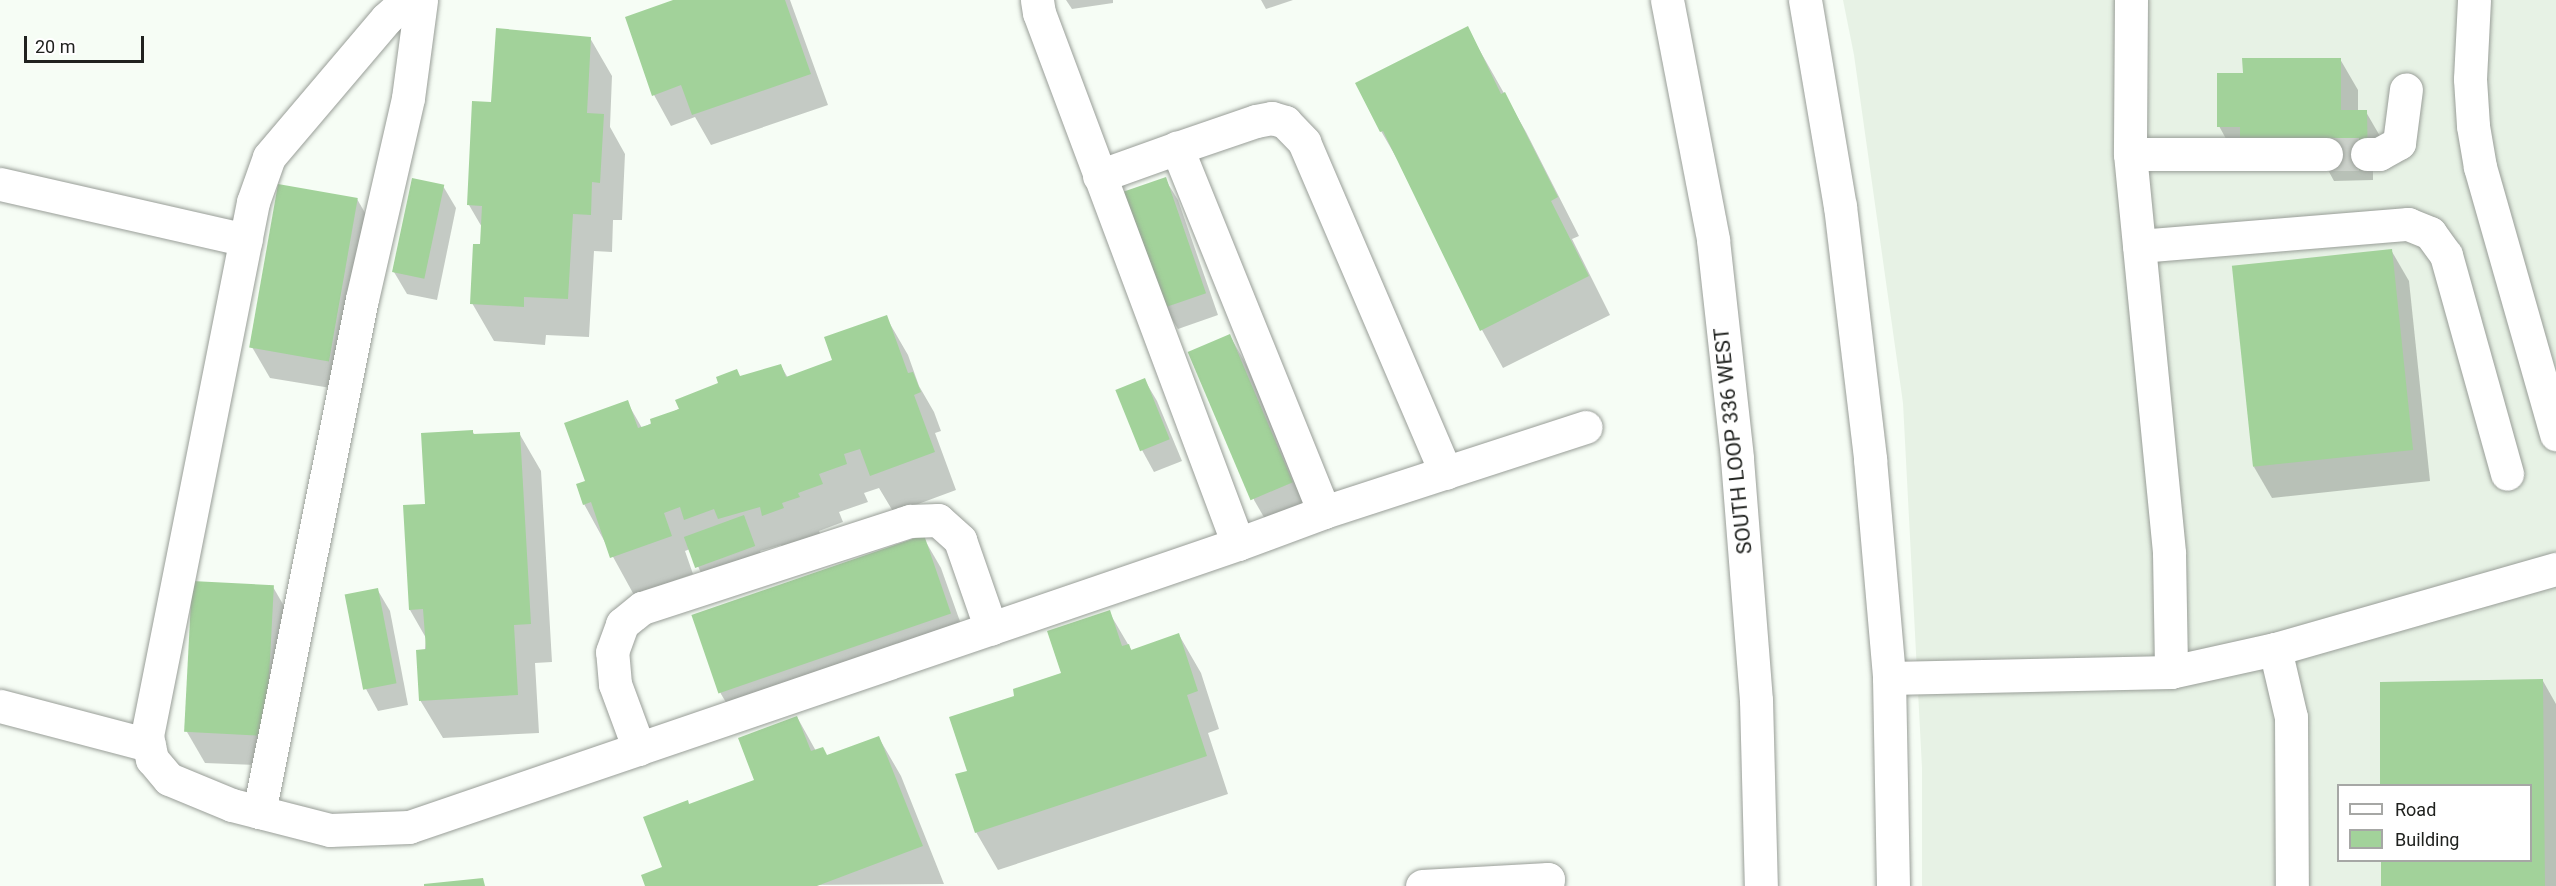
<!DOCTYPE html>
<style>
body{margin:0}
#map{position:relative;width:2556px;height:886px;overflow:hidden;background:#f6fdf5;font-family:Roboto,sans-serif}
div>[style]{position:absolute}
.built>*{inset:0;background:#e7f2e5}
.shadow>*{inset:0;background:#0003}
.building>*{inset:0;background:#a2d29a;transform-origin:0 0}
.minor-tunnel>*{height:33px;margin-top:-16.5px;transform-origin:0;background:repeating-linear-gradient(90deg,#cbd1ca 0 33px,transparent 0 49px)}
.roads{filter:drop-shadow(0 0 2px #999e98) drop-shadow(0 0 2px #999e98)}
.minor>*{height:33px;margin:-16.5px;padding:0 16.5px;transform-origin:16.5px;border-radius:16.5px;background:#fff}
.major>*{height:33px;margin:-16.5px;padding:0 16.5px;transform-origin:16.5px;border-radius:16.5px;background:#fff}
span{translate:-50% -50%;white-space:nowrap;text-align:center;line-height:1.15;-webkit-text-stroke:4.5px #fff;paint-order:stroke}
.street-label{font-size:21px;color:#20221f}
.legend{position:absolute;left:2337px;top:784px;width:195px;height:78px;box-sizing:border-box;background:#fff;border:2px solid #a6a7a5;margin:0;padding:8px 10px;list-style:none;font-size:18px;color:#20221f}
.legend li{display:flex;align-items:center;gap:12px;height:30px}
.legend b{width:30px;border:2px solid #a6a7a5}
.scale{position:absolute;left:24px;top:36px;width:120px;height:27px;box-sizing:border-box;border:3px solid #20221f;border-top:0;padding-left:8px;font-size:18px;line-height:21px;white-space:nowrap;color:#20221f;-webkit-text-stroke:4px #fff;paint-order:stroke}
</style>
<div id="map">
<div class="built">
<i style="clip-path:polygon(evenodd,1843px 0,2556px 0,2556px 886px,1922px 886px,1922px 768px,1903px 403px,1854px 55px,1843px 0,2338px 786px,2530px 786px,2530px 860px,2338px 860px,2338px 786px)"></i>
</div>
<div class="shadow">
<i style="clip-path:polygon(678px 0,790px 0,828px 105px,711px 145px,695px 117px,671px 126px,654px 95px)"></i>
<i style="clip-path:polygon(1066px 0,1113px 0,1113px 3px,1072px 9px)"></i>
<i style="clip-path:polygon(1261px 0,1293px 0,1266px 9px)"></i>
<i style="clip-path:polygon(1467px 28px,1526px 132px,1579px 236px,1572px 239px,1610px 315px,1503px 368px,1482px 330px,1403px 169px,1381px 131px)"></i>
<i style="clip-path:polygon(590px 38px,612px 76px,610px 127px,625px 154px,622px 220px,613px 220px,612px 252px,594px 251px,589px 337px,546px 335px,545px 345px,494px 341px,472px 303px,483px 229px,469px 205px,493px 104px)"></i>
<i style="clip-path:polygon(2340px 59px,2358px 90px,2358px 112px,2366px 112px,2384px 143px,2384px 170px,2373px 170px,2373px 180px,2334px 181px,2328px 170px,2259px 171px,2252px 157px,2236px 157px,2219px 126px,2244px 75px)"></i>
<i style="clip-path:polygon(1165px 179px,1178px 200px,1218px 315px,1178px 329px,1165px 308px)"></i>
<i style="clip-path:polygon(443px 186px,456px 208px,437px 300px,407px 294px,394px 272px)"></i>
<i style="clip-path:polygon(357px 199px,375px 230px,349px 391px,270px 378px,252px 347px)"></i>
<i style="clip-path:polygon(2391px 250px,2409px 281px,2430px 481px,2272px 498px,2254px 467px)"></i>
<i style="clip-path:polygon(886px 317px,908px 355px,919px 386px,934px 412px,941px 431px,935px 433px,956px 490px,894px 513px,879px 488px,864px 493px,868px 502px,839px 512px,843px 522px,819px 531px,821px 535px,786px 553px,781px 545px,760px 551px,766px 568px,708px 588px,690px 549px,685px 551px,693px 574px,634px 595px,584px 504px,586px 482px,627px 402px,642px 428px,740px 377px,781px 366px,788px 378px,834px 361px)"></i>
<i style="clip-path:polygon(1230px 336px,1247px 366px,1311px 513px,1272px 531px,1254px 500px)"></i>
<i style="clip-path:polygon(1144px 379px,1157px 401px,1182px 461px,1154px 472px,1142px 450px)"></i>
<i style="clip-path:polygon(472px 431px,475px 435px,519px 433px,541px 471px,552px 662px,535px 663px,539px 733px,443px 738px,420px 700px,426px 638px,410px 610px,405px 507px,426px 506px)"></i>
<i style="clip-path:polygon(923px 537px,941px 568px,968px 644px,739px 724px,721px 694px,694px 617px)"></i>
<i style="clip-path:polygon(273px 587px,291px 618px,284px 766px,205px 763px,187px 732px)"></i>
<i style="clip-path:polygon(377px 589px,390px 611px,408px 705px,378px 711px,366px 689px)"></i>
<i style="clip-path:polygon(1109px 612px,1132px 651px,1179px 635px,1201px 673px,1219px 729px,1208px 733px,1228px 794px,998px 870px,976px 832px,968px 771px,1016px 697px,1063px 674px)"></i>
<i style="clip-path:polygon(2543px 681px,2556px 704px,2556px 886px,2383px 886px,2530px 860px)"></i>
<i style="clip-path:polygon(797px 717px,816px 751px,827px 757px,879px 738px,901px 776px,944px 884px,646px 886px,664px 868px,689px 806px,756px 780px)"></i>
</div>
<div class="building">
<i style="clip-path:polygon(673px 0,785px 0,811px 74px,692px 115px,681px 85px,652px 96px,625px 17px)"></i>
<i style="clip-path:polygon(1468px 26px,1501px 94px,1505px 92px,1558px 197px,1551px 201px,1589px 276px,1480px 331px,1383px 131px,1380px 132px,1355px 83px)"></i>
<i style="clip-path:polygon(496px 28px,591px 37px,587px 113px,604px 114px,600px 183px,592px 182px,591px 215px,573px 214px,568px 299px,524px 297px,524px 307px,470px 304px,473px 244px,480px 244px,482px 206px,467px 205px,472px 101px,491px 102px)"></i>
<i style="clip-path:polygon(2242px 58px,2341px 58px,2341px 110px,2367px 110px,2368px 170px,2326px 170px,2326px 140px,2240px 140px,2240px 127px,2217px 127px,2217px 73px,2243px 73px)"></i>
<i style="left:1166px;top:177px;width:123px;height:46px;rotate:71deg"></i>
<i style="left:412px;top:178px;width:33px;height:96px;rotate:12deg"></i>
<i style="left:278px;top:184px;width:81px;height:166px;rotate:10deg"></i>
<i style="left:2392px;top:249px;width:202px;height:161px;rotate:84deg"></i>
<i style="clip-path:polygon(887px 315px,908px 373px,913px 372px,921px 392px,914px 395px,935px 452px,870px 476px,860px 449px,844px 454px,847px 464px,819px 474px,823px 484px,798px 493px,800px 497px,782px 503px,784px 508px,762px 516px,760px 507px,718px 519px,714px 509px,684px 520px,680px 507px,664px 513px,672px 536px,610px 558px,591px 502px,583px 505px,576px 484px,585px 481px,564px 423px,628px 400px,638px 428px,651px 424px,650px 419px,679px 409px,675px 400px,718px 383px,716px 377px,737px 369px,740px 376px,781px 364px,786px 377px,832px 360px,824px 337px)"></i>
<i style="left:1230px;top:334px;width:161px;height:46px;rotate:67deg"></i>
<i style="left:1145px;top:378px;width:66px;height:32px;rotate:68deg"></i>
<i style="clip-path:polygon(473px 430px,473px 434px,520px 432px,531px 624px,514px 625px,518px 695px,419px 701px,416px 650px,426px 649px,423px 609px,409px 610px,403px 505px,425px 504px,421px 433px)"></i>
<i style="left:744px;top:515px;width:33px;height:64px;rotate:70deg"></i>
<i style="left:924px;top:535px;width:83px;height:246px;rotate:71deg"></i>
<i style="left:192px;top:581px;width:82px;height:151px;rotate:3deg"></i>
<i style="left:378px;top:588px;width:97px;height:34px;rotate:79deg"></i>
<i style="clip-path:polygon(1110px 610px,1122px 646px,1129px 644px,1131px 650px,1179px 633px,1198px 691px,1187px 695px,1207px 756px,975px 833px,955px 774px,967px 771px,949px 717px,1014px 696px,1013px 689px,1061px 673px,1047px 631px)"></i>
<i style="clip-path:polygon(2543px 679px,2545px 886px,2381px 886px,2381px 860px,2530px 860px,2530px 786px,2380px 786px,2380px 682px)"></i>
<i style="clip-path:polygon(797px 716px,811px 751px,823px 747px,827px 755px,879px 736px,923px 846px,817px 886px,645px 886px,641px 875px,662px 867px,643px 817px,688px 800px,689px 804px,754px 780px,738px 738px)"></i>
<i style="clip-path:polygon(483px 878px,485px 886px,424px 886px,424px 884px)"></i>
</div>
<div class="minor-tunnel">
<i style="left:2326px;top:154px;width:41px"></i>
</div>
<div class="roads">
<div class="minor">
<i style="left:407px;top:0;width:28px;rotate:138deg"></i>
<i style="left:386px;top:19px;width:181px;rotate:130.3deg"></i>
<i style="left:269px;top:157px;width:48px;rotate:109.6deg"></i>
<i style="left:253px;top:202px;width:544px;rotate:101.23deg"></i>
<i style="left:147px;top:736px;width:24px;rotate:78deg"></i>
<i style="left:152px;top:759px;width:26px;rotate:50deg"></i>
<i style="left:169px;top:779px;width:68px;rotate:22.4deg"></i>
<i style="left:232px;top:805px;width:101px;rotate:14.3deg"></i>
<i style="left:330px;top:830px;width:79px;rotate:-2.2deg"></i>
<i style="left:409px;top:827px;width:876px;rotate:-18.85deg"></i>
<i style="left:1238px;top:544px;width:567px;rotate:-110.54deg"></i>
<i style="left:1039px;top:13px;width:13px;rotate:-99deg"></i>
<i style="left:2131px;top:0;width:154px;rotate:90.4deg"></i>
<i style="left:2130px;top:154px;width:401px;rotate:84.4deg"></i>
<i style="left:2169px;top:553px;width:119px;rotate:89deg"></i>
<i style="left:2474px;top:0;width:79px;rotate:92.9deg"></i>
<i style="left:2470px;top:79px;width:47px;rotate:86.3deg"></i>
<i style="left:2473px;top:126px;width:42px;rotate:80.3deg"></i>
<i style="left:2480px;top:167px;width:278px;rotate:74.1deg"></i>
<i style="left:2130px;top:154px;width:196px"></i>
<i style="left:2367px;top:154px;width:12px"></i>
<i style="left:2379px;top:154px;width:23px;rotate:-29deg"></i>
<i style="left:2399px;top:143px;width:54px;rotate:-82.6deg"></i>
<i style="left:1099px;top:176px;width:83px;rotate:-19.7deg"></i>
<i style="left:0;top:184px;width:252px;rotate:12.8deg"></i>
<i style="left:2139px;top:246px;width:270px;rotate:-4.7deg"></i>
<i style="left:2408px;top:224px;width:24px;rotate:22deg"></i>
<i style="left:2430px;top:233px;width:27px;rotate:54deg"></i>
<i style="left:2446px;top:255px;width:227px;rotate:74.4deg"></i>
<i style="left:1324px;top:512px;width:393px;rotate:-112deg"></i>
<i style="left:1177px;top:148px;width:83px;rotate:-18.9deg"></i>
<i style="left:1256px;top:121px;width:16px;rotate:-11deg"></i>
<i style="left:1272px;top:118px;width:14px;rotate:17deg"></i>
<i style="left:1285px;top:122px;width:28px;rotate:46deg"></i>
<i style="left:1304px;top:142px;width:360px;rotate:66.8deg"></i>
<i style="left:1238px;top:544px;width:92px;rotate:-20.4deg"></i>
<i style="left:1324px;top:512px;width:275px;rotate:-18deg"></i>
<i style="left:2275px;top:649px;width:70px;rotate:76.8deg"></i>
<i style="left:2291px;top:717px;width:169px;rotate:89.7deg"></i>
<i style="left:1889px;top:678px;width:282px;rotate:-1.2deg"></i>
<i style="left:2171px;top:672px;width:107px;rotate:-12.5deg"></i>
<i style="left:2275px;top:649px;width:292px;rotate:-15.9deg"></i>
<i style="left:0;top:706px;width:154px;rotate:14.7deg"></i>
<i style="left:639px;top:749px;width:69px;rotate:-110.3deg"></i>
<i style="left:615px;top:684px;width:32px;rotate:-95deg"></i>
<i style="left:612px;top:652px;width:30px;rotate:-70deg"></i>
<i style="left:622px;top:624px;width:26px;rotate:-39deg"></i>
<i style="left:642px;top:608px;width:282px;rotate:-18deg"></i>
<i style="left:910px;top:521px;width:28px;rotate:-2deg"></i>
<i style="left:938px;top:520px;width:30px;rotate:42deg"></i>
<i style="left:960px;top:540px;width:94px;rotate:70.8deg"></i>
<i style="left:259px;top:812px;width:523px;rotate:-78.65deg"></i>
<i style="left:362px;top:299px;width:206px;rotate:-77.1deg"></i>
<i style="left:408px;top:98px;width:99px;rotate:-82.4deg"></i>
<i style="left:1422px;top:886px;width:126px;rotate:-3.2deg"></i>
<i style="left:1548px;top:879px;width:7px;rotate:98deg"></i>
</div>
<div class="major">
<i style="left:1667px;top:0;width:244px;rotate:79.1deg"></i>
<i style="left:1713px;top:240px;width:220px;rotate:83.7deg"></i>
<i style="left:1737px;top:459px;width:242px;rotate:85.5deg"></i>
<i style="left:1756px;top:700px;width:186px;rotate:88.5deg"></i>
<i style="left:1805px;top:0;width:209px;rotate:80.4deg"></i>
<i style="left:1840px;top:206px;width:255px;rotate:83.2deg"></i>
<i style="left:1870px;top:459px;width:220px;rotate:85deg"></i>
<i style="left:1889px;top:678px;width:208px;rotate:88.9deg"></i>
</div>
</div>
<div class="street-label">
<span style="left:1733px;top:441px;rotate:-96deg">SOUTH LOOP 336 WEST</span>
</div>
<ul class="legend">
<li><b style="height:8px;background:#fff"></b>Road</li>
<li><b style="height:16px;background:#a2d29a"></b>Building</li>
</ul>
<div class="scale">20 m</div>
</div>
